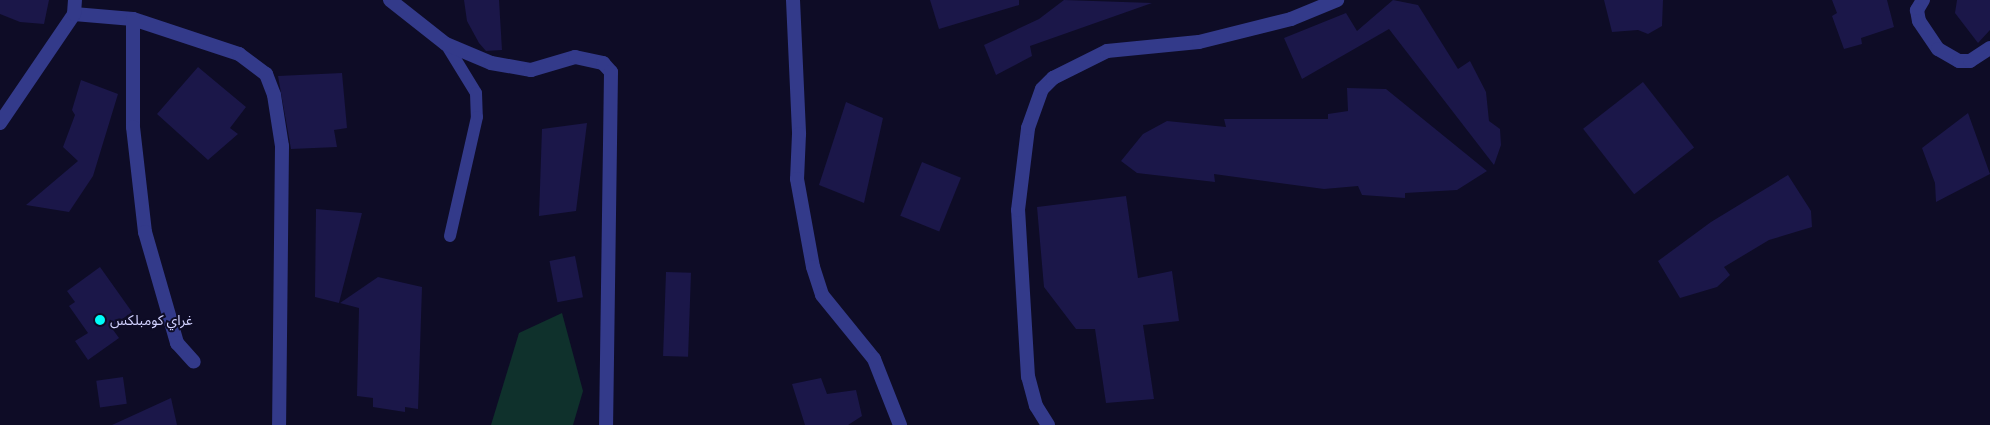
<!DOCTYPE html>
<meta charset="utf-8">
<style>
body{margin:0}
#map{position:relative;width:1990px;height:425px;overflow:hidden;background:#0e0c26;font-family:"PT Sans Narrow","Noto Sans Arabic",sans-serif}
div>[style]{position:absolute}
.green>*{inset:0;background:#0f312c}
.building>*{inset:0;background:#1b1749;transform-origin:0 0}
.service>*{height:12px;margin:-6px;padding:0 6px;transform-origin:6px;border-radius:6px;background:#333a8a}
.minor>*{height:14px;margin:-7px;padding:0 7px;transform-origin:7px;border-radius:7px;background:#333a8a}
.tertiary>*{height:14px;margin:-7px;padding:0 7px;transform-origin:7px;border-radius:7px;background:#333a8a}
.dots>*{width:14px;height:14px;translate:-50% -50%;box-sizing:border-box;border:2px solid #0e0c26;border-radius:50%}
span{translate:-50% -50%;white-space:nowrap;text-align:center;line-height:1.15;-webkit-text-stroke:4px #0e0c26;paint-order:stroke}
.poi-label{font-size:14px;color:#d2d2ff}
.left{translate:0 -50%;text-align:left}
</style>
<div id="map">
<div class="green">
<i style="clip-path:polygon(562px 313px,583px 391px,573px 425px,491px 425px,519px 333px)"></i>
</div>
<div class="building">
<i style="clip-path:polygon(0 0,49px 0,44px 24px,20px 22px,0 14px)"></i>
<i style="clip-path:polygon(464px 0,499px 0,502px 50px,486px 51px,479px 43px,467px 21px)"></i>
<i style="clip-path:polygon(930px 0,1019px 0,1019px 5px,939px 29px)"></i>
<i style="clip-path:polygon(1064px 0,1152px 3px,1030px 46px,1032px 56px,996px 75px,984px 45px,1039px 19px)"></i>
<i style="clip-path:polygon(1393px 0,1418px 5px,1458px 69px,1470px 61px,1486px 92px,1489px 121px,1500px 129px,1501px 145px,1494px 165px,1389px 29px,1302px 79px,1284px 38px,1346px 13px,1357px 31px)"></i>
<i style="clip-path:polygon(1604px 0,1663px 0,1662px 26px,1648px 34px,1638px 30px,1612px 32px)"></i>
<i style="clip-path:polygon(1832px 0,1887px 0,1894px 27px,1861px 38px,1862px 44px,1844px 49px,1832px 16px,1837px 13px)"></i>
<i style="clip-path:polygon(1957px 0,1990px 0,1990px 30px,1978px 43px,1955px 13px)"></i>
<i style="clip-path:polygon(198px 67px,246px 107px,230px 128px,238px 134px,208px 160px,157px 114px)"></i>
<i style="clip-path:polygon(342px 73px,347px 128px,334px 130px,337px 147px,291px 149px,278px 76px)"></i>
<i style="clip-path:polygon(81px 80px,118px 94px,93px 176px,69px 212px,26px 205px,78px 161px,63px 147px,75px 115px,72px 110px)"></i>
<i style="left:1643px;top:82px;width:83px;height:76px;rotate:52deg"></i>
<i style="clip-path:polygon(1347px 88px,1386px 89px,1487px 171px,1457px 190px,1405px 193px,1405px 198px,1362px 195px,1358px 186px,1324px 189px,1214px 174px,1215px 182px,1137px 173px,1121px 161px,1143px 134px,1167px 121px,1226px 127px,1224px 119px,1328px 119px,1328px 114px,1348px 111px)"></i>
<i style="clip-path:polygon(846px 102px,883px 118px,864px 203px,819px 185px)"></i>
<i style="clip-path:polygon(1968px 113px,1990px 174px,1936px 202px,1935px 183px,1922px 148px)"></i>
<i style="clip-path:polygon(587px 123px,576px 211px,539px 216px,542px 129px)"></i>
<i style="left:922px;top:162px;width:42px;height:58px;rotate:22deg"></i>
<i style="clip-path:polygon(1788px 175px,1811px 211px,1812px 227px,1769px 240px,1724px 267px,1730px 275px,1717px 287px,1680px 298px,1658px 261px,1711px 222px)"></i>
<i style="clip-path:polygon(1126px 196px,1138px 278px,1172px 271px,1179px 321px,1143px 325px,1154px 399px,1106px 403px,1095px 329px,1076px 329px,1044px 287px,1037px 207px)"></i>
<i style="clip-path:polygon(316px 209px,362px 213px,339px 303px,315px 297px)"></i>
<i style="left:575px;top:256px;width:42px;height:26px;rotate:79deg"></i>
<i style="clip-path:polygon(100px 267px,132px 312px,111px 327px,119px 338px,88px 360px,75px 341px,88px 333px,69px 306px,75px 302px,67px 291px)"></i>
<i style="left:666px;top:272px;width:25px;height:84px;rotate:2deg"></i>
<i style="clip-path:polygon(378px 277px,422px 287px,418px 409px,405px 407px,405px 412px,373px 407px,373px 398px,357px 396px,359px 308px,340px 303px)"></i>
<i style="left:123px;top:377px;width:27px;height:27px;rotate:82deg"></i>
<i style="clip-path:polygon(821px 378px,827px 394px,856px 390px,862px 416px,848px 425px,805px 425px,792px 384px)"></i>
<i style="clip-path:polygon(171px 398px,177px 425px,112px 425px)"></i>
</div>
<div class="service">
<i style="left:446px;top:44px;width:57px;rotate:58.5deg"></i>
<i style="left:476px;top:93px;width:24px;rotate:88deg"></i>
<i style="left:477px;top:117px;width:122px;rotate:102.8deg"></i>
</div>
<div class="minor">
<i style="left:390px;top:0;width:71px;rotate:38.2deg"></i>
<i style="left:446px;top:44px;width:49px;rotate:22.9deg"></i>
<i style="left:491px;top:63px;width:41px;rotate:9.9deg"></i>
<i style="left:531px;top:70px;width:46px;rotate:-16.5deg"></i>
<i style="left:575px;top:57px;width:29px;rotate:12deg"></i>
<i style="left:603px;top:63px;width:12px;rotate:48deg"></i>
<i style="left:611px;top:72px;width:353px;rotate:90.8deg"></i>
<i style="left:793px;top:0;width:134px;rotate:87.4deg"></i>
<i style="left:799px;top:134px;width:45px;rotate:92.5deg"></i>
<i style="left:797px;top:179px;width:89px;rotate:79.7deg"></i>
<i style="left:813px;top:267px;width:29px;rotate:72deg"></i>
<i style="left:822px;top:295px;width:82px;rotate:50.9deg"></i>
<i style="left:874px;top:359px;width:71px;rotate:68.5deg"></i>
<i style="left:1923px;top:0;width:12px;rotate:121deg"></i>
<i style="left:1917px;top:10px;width:11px;rotate:80deg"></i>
<i style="left:1919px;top:21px;width:34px;rotate:56deg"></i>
<i style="left:1938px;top:49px;width:24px;rotate:30deg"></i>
<i style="left:1959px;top:61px;width:11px"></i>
<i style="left:1970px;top:61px;width:24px;rotate:-33deg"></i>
<i style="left:74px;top:14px;width:59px;rotate:4.8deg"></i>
<i style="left:133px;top:19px;width:112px;rotate:18.3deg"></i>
<i style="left:239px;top:54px;width:34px;rotate:37deg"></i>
<i style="left:266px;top:74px;width:22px;rotate:69deg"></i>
<i style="left:274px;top:95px;width:52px;rotate:81.1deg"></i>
<i style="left:282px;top:146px;width:279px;rotate:90.6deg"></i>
<i style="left:133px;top:19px;width:108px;rotate:90deg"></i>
<i style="left:133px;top:127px;width:106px;rotate:83.5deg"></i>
<i style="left:145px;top:232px;width:116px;rotate:73.9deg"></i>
<i style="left:177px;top:343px;width:25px;rotate:48deg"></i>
<i style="left:0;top:123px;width:132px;rotate:-55.8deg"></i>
<i style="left:74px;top:14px;width:14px;rotate:-86deg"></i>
</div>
<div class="tertiary">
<i style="left:1048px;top:425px;width:22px;rotate:-122deg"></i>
<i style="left:1036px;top:406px;width:30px;rotate:-105deg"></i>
<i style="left:1028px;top:377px;width:167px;rotate:-93.4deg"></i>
<i style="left:1018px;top:210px;width:83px;rotate:-83deg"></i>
<i style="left:1028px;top:128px;width:41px;rotate:-70.3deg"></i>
<i style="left:1042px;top:89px;width:16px;rotate:-45deg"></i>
<i style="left:1053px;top:78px;width:60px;rotate:-26.6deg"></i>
<i style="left:1107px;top:51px;width:92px;rotate:-5.6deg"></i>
<i style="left:1199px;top:42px;width:95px;rotate:-14deg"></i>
<i style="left:1291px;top:19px;width:50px;rotate:-22.4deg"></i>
</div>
<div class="dots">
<i style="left:100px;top:320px;background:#00fdf9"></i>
</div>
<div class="poi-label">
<span class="left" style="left:110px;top:320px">غراي كومبلكس</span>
</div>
</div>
